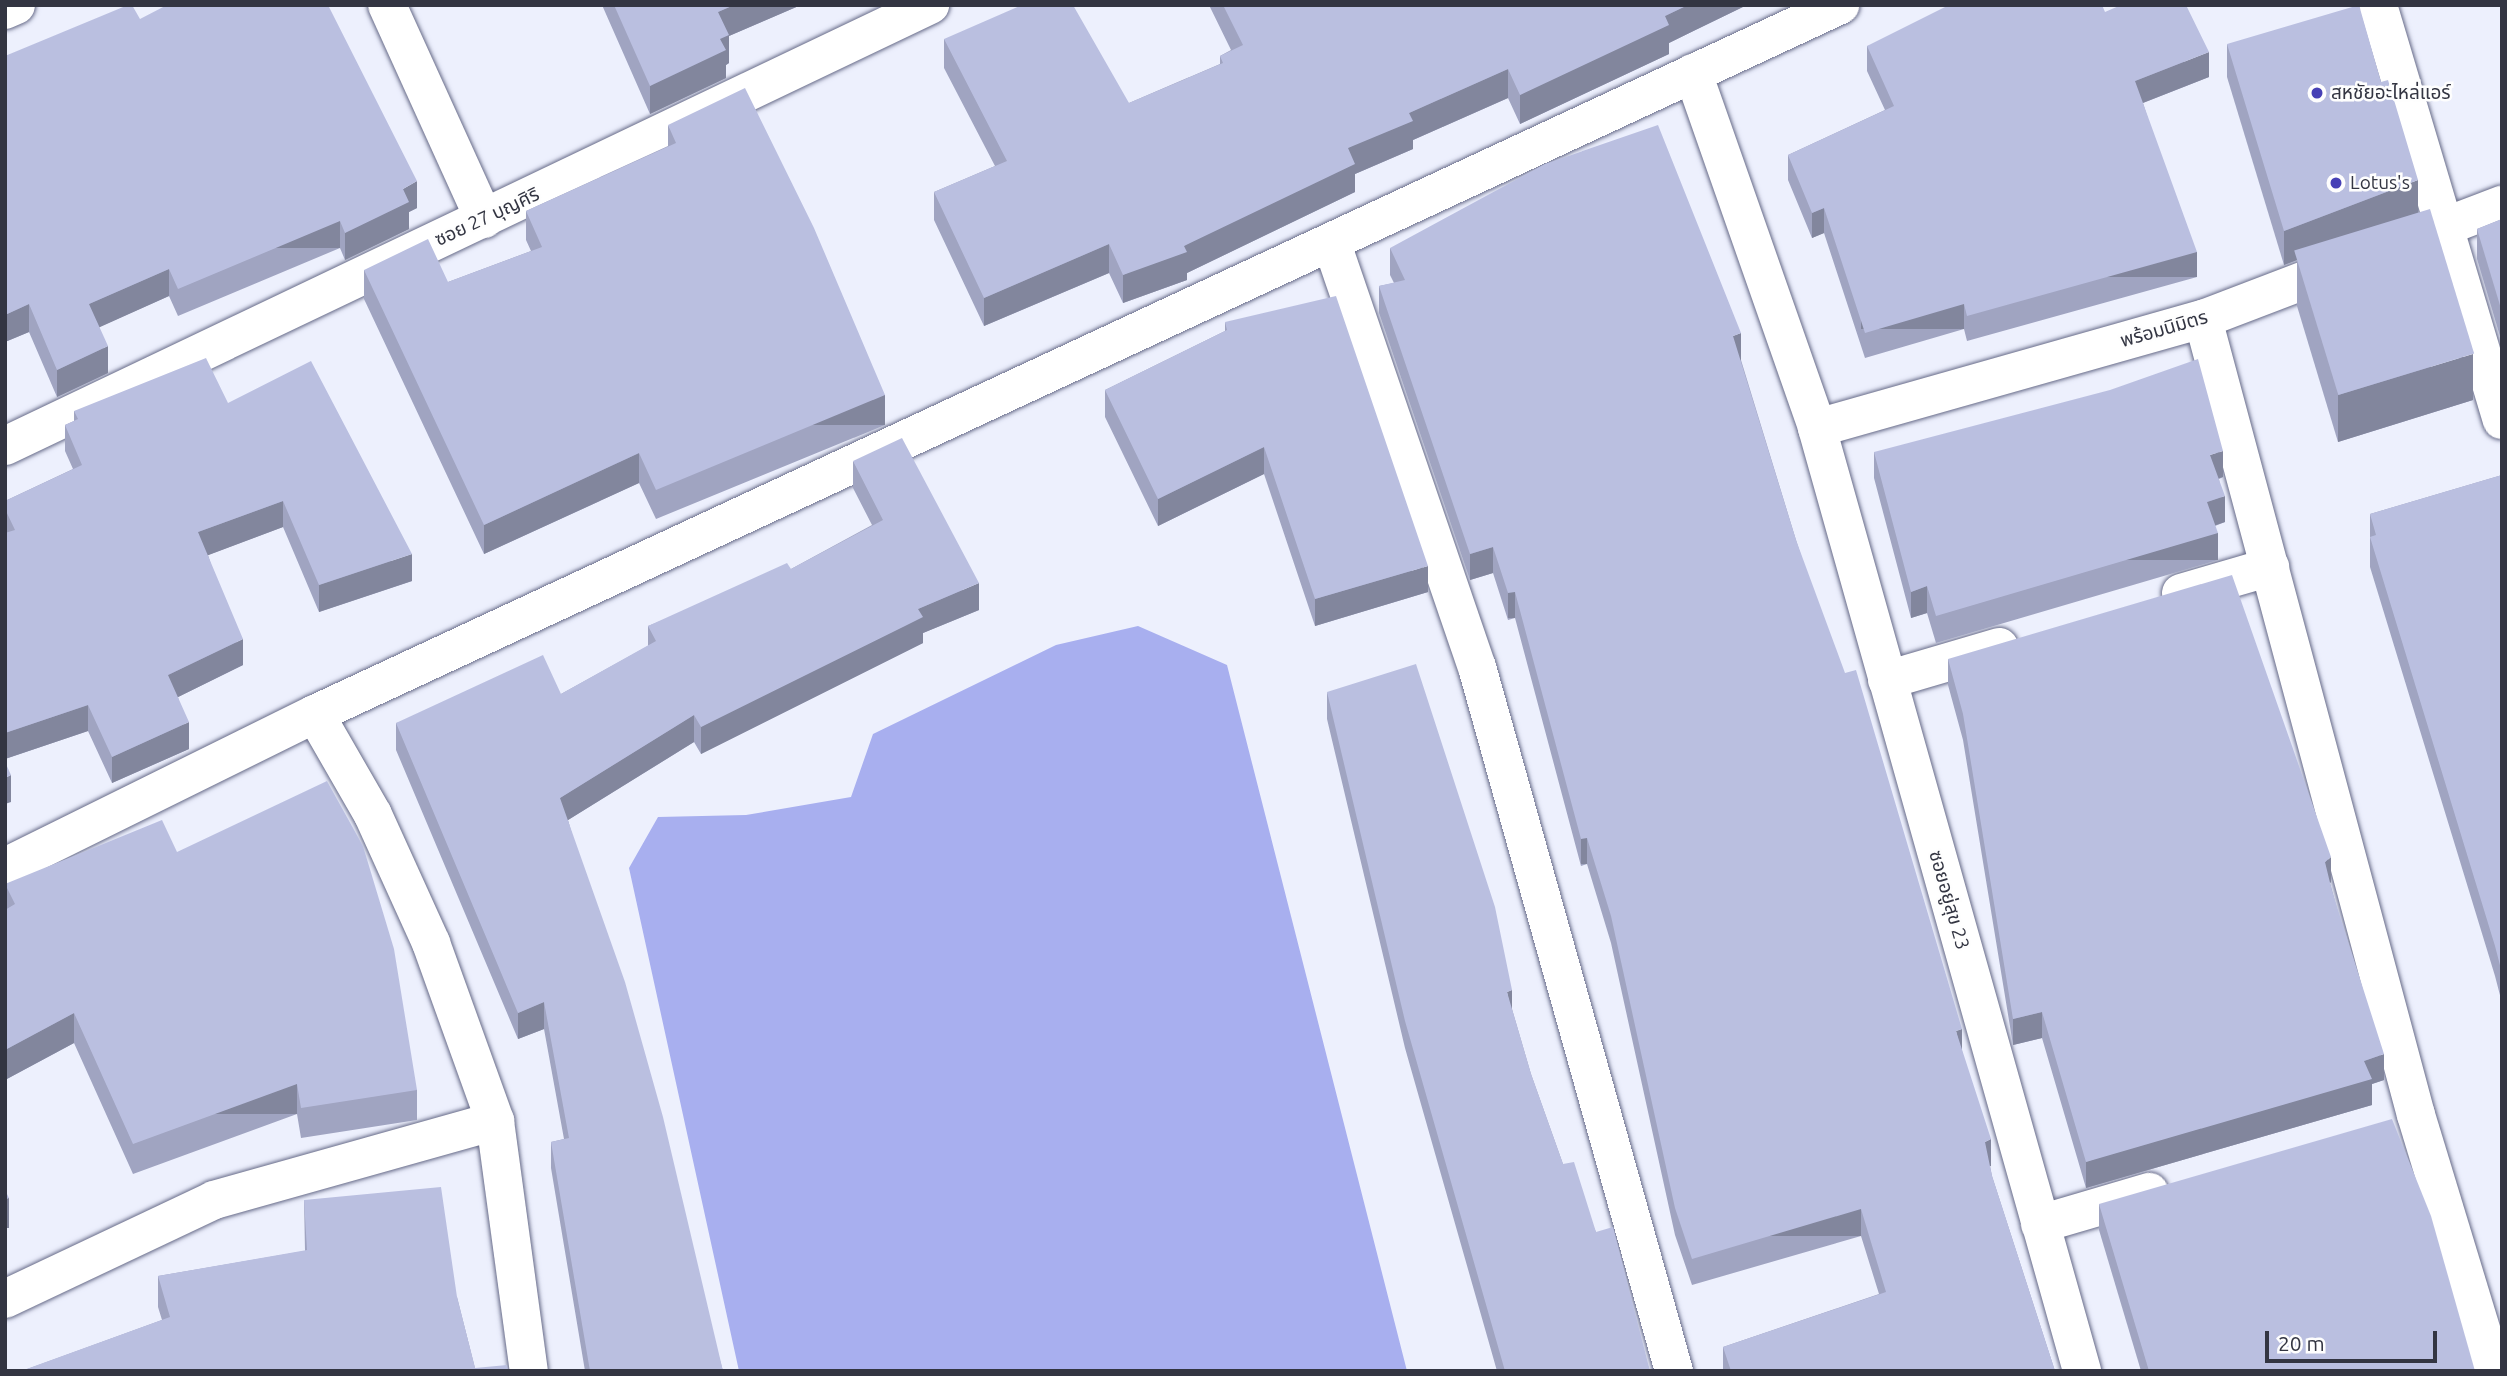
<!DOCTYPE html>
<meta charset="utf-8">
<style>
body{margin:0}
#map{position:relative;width:2507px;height:1376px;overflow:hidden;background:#edf0fd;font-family:Ubuntu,"Noto Sans Thai",sans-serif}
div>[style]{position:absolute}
.water>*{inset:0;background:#a8afef}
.roads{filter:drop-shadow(0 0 2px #666a88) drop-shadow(0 0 2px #666a88)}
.street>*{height:38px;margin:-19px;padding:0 19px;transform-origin:19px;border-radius:19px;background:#fff}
.wall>*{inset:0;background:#a0a4c1}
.shaded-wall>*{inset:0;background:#82869d;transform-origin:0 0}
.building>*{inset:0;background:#babfe0;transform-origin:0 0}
.dots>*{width:19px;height:19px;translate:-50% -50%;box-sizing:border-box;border:4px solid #fefefe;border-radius:50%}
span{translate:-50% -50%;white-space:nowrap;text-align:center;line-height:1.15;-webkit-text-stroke:5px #fefefe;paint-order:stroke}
.poi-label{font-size:19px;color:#333542}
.left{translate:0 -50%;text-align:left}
.street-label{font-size:19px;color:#333542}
.frame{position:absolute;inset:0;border:7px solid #333542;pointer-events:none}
.scale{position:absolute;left:2265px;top:1331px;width:172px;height:32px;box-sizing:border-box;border:4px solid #333542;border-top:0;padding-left:9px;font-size:21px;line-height:24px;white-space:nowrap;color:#333542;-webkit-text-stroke:5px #fefefe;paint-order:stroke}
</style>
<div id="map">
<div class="water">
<i style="clip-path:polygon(1138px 626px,1227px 665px,1407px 1371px,739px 1371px,629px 868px,658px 817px,746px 815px,851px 797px,873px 734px,1056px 645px)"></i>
</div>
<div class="roads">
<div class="street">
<i style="left:387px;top:5px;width:235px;rotate:65.6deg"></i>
<i style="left:2378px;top:5px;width:433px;rotate:73.4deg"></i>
<i style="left:5px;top:10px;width:12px;rotate:-24deg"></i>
<i style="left:1693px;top:73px;width:376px;rotate:70.7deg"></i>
<i style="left:1817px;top:428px;width:980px;rotate:74.3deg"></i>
<i style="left:1332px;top:244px;width:447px;rotate:71.1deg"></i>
<i style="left:1477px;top:667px;width:731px;rotate:74.37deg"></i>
<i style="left:2203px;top:319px;width:824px;rotate:75.02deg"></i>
<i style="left:2416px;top:1115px;width:268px;rotate:73.1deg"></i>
<i style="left:1817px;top:428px;width:401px;rotate:-15.8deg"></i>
<i style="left:2203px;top:319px;width:320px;rotate:-20.9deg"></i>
<i style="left:5px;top:446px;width:1025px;rotate:-25.49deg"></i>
<i style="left:2181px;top:593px;width:93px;rotate:-16.3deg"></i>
<i style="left:1887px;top:680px;width:117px;rotate:-16.4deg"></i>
<i style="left:315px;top:714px;width:116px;rotate:60.1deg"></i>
<i style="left:373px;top:815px;width:141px;rotate:65.6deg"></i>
<i style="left:431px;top:943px;width:189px;rotate:70.2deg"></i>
<i style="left:495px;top:1121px;width:252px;rotate:82.3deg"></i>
<i style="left:5px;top:867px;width:346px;rotate:-26.3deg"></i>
<i style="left:315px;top:714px;width:1682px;rotate:-24.93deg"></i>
<i style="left:2040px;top:1224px;width:114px;rotate:-16.4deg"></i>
<i style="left:5px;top:1299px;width:231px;rotate:-25.3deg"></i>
<i style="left:214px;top:1200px;width:292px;rotate:-15.7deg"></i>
</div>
</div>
<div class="wall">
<i style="clip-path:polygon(602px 5px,801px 5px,729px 36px,729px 63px,726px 65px,726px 78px,650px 114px)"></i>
<i style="clip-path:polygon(1209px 5px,1747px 5px,1669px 43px,1669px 54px,1520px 124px,1508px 98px,1413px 140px,1413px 149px,1355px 174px,1355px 192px,1187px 273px,1187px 280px,1123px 303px,1109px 273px,984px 326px,934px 220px,934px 192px,995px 166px,944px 68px,944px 39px,1129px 103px,1220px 64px,1220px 56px,1231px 50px)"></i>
<i style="clip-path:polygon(2105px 12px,2209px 77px,2143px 103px,2197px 277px,1967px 341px,1964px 329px,1865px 358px,1824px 233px,1812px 238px,1788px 180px,1788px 155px,1885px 110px,1867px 71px,1867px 46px)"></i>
<i style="clip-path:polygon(140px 19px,417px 208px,409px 212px,409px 229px,345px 260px,340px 248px,178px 316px,169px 296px,99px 327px,108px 373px,57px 397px,29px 332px,5px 342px,5px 56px)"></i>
<i style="clip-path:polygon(2227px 44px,2418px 214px,2284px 265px,2227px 77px)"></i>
<i style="clip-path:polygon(668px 125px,885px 425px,656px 519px,639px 483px,484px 554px,364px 299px,364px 270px,448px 282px,531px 251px,526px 240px,526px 211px,668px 146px)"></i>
<i style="clip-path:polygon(2502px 219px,2502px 343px,2477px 259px,2477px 229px)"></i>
<i style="clip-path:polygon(1390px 248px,1741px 360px,1796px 540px,1962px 1051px,1991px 1166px,1990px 1166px,1992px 1176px,2055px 1371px,1723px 1371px,1723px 1347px,1879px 1294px,1861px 1236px,1692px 1285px,1675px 1235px,1611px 943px,1587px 864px,1581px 866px,1515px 618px,1508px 620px,1493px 573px,1470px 580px,1379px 313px,1379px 286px,1394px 283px,1390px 275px)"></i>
<i style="clip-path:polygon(2297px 260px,2473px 400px,2338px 442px,2297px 306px)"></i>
<i style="clip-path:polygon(1225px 322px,1428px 592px,1315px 626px,1264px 474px,1158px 526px,1105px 417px,1105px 390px,1225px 331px)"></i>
<i style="clip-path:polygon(228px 403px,412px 581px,319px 612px,283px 527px,208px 555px,243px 665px,178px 697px,189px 749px,112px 783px,88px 731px,5px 759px,5px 501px,73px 469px,65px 451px,65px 425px,74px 421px,74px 411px)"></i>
<i style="clip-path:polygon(1874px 452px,2223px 477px,2219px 479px,2225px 522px,2215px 526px,2218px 560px,1936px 643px,1927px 613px,1911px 618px,1874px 478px)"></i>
<i style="clip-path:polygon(853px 461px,979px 610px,923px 633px,923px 643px,701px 754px,694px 742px,568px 820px,723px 1371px,585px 1371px,551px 1168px,551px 1142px,564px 1139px,544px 1029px,518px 1039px,396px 750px,396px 723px,561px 694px,648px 646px,648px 626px,791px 569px,872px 525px,853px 488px)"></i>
<i style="clip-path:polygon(2502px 475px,2502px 1003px,2495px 976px,2370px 567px,2370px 514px)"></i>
<i style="clip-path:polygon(1948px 659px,2331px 882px,2330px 883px,2384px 1080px,2372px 1084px,2372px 1105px,2086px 1188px,2042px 1038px,2013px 1045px,1963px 740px,1948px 685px)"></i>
<i style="clip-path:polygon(1327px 692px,1512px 1009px,1531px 1074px,1563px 1164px,1596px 1232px,1650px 1371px,1497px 1371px,1405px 1048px,1327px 719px)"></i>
<i style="clip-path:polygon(177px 852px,417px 1090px,417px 1120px,301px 1138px,297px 1114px,133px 1174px,74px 1043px,5px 1080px,5px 884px)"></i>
<i style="clip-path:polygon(304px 1200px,457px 1297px,475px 1368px,22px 1371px,162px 1320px,158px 1307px,158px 1276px,305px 1251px)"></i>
<i style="clip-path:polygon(2099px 1204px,2475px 1371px,2141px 1371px,2099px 1230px)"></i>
</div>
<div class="shaded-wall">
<i style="clip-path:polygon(734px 5px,801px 5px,729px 36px,729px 63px,726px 65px,726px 78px,650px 114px,650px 86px,720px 39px,718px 12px)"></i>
<i style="clip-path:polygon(1688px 5px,1747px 5px,1669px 43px,1669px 54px,1520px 124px,1520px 95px,1665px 16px)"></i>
<i style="clip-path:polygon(2209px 52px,2209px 77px,2135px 106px,2135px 81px)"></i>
<i style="clip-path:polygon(1508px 69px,1508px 98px,1413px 140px,1413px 149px,1355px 174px,1355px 192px,1187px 273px,1187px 280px,1123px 303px,1123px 275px,1184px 246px,1348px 148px,1409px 113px)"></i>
<i style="clip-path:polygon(2418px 180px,2418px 214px,2284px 265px,2284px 231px)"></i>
<i style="clip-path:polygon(417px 181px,417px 208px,409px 212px,409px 229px,345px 260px,345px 233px,403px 189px)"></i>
<i style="clip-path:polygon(1824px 208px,1824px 233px,1812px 238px,1812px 213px)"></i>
<i style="left:340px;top:221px;width:27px;height:176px;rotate:90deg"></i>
<i style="clip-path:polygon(1109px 244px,1109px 273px,984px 326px,984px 298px)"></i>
<i style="left:2197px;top:252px;width:25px;height:239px;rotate:90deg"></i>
<i style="clip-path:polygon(169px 269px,169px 296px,89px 332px,89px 304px)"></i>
<i style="clip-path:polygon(29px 304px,29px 332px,5px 342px,5px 315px)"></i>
<i style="left:1964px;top:304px;width:25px;height:103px;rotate:90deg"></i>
<i style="clip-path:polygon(1741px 333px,1741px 360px,1733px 362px,1733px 336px)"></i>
<i style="clip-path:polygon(108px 346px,108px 373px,57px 397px,57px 370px)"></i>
<i style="clip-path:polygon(2473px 354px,2473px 400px,2338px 442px,2338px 395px)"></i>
<i style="left:885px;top:395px;width:30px;height:248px;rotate:90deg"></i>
<i style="clip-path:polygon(1264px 447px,1264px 474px,1158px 526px,1158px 499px)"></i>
<i style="clip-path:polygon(2223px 451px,2223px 477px,2210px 481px,2210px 455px)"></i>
<i style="clip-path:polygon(639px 453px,639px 483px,484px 554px,484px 525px)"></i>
<i style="clip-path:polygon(2225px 496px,2225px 522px,2207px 528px,2207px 502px)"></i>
<i style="clip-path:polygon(283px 501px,283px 527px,198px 559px,198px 532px)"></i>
<i style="left:2218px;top:533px;width:27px;height:294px;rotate:90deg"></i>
<i style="clip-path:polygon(1493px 547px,1493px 573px,1470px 580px,1470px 554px)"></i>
<i style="clip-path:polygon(412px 554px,412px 581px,319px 612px,319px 585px)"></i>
<i style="clip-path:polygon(1428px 566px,1428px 592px,1315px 626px,1315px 599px)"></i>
<i style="clip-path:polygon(979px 583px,979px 610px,923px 633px,923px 643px,701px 754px,701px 727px,918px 609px)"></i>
<i style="clip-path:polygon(1927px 586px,1927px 613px,1911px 618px,1911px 592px)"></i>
<i style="left:1515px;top:592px;width:26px;height:7px;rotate:90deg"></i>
<i style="clip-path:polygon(243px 639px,243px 665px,168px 702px,168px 675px)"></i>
<i style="clip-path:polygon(88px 705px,88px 731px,5px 759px,5px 733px)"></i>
<i style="clip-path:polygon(694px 715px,694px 742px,560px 825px,560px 798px)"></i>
<i style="clip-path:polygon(189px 722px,189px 749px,112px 783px,112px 757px)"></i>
<i style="clip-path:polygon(11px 775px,11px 802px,5px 804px,5px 778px)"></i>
<i style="left:1587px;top:838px;width:26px;height:6px;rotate:90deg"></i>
<i style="clip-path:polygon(2331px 857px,2331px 882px,2325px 888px,2325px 862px)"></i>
<i style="clip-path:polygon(1512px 990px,1512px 1017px,1507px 992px)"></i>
<i style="clip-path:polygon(544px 1002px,544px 1029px,518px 1039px,518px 1013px)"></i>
<i style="clip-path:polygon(2042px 1012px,2042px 1038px,2013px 1045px,2013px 1019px)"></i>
<i style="clip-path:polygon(74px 1013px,74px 1043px,5px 1080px,5px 1050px)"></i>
<i style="clip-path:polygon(1962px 1029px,1962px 1056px,1956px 1031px)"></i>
<i style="clip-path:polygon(2384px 1054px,2384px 1080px,2372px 1084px,2372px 1105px,2086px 1188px,2086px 1162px,2364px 1061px)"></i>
<i style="left:297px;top:1084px;width:30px;height:175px;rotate:90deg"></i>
<i style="clip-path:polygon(1991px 1139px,1991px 1166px,1985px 1168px,1985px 1142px)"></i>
<i style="left:9px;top:1198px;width:30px;height:4px;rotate:90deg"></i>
<i style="left:1861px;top:1209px;width:27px;height:176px;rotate:90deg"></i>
</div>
<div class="building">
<i style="clip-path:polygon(128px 5px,132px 5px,140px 19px,167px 5px,328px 5px,417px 181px,403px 189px,409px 202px,345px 233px,340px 221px,178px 289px,169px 269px,89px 304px,108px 346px,57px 370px,29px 304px,5px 315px,5px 56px)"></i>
<i style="clip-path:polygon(614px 5px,734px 5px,718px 12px,729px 35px,720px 39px,726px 50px,650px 86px)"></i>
<i style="clip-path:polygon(1022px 5px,1073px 5px,1129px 103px,1223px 63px,1220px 56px,1243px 45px,1223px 5px,1688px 5px,1665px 16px,1669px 25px,1520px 95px,1508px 69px,1409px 113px,1413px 121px,1348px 148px,1355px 164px,1184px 246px,1187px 252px,1123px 275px,1109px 244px,984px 298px,934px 192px,1007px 161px,944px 39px)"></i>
<i style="clip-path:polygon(1949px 5px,2102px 5px,2105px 12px,2121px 5px,2186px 5px,2209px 52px,2135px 81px,2197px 252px,1967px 316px,1964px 304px,1865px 333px,1824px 208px,1812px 213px,1788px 155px,1894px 106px,1867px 46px)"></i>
<i style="clip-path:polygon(2359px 5px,2381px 82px,2388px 80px,2418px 180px,2284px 231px,2227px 44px)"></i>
<i style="clip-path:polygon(745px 88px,814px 228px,885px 395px,656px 490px,639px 453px,484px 525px,364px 270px,428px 239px,448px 282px,542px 247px,526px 211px,676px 143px,668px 125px)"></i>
<i style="clip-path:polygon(1658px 125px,1741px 333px,1733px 336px,1796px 540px,1845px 673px,1856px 670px,1962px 1029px,1956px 1031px,1991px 1139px,1985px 1142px,1992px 1176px,2055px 1371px,1731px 1371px,1723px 1347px,1886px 1292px,1861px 1209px,1692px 1259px,1675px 1208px,1611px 916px,1587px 838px,1581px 839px,1515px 592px,1508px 593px,1493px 547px,1470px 554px,1379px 286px,1405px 280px,1390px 248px,1545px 164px)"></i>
<i style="left:2430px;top:209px;width:151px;height:142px;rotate:73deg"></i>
<i style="clip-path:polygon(2502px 219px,2502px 312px,2477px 229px)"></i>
<i style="clip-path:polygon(1336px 296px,1428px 566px,1315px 599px,1264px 447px,1158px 499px,1105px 390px,1227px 330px,1225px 322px)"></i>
<i style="clip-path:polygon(206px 358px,228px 403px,311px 361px,412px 554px,319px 585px,283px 501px,198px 532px,243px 639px,168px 675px,189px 722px,112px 757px,88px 705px,5px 733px,5px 533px,15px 530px,5px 509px,5px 501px,82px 465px,65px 425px,78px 419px,74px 411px)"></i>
<i style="clip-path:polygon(2198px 359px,2223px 451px,2210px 455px,2225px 496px,2207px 502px,2218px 533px,1936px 616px,1927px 586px,1911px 592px,1874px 452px,2110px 390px)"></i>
<i style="clip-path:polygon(902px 438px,979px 583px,918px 609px,923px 617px,701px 727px,694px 715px,560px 798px,625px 982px,663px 1117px,723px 1371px,590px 1371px,551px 1142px,569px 1138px,544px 1002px,518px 1013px,396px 723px,543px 655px,561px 694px,656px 641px,648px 626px,787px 563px,791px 569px,883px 520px,853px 461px)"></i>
<i style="clip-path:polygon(2502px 475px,2502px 973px,2495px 946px,2370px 537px,2376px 535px,2370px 514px)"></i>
<i style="clip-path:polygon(2232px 575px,2331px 857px,2325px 862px,2332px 891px,2384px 1054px,2364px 1061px,2372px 1079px,2086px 1162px,2042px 1012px,2013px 1019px,1963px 714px,1948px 659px)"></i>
<i style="clip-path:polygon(1416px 664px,1495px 907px,1512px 990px,1507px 992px,1531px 1074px,1563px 1164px,1574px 1162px,1596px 1232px,1613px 1227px,1650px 1371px,1505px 1371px,1405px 1021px,1327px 692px)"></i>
<i style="clip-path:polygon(5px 762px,11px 775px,5px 778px)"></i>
<i style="clip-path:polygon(327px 781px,363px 846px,394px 949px,417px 1090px,301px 1108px,297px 1084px,133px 1144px,74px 1013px,5px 1050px,5px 910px,15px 904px,5px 884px,162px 820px,177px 852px)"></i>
<i style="clip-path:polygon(2392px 1119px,2431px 1216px,2475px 1371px,2149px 1371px,2099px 1204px)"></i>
<i style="clip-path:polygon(441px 1187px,457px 1297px,475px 1368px,507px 1365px,508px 1371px,21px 1371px,170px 1317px,158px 1276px,307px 1250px,304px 1200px)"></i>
<i style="clip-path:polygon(5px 1190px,9px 1198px,5px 1200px)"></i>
</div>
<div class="dots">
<i style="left:2317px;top:93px;background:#4740b6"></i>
<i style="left:2336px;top:183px;background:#4740b6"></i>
</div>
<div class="poi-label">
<span class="left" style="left:2331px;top:93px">สหชัยอะไหล่แอร์</span>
<span class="left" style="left:2350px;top:183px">Lotus's</span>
</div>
<div class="street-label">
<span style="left:487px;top:217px;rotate:-25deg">ซอย 27 บุญศิริ</span>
<span style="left:2164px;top:329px;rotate:-16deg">พร้อมนิมิตร</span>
<span style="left:1949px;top:900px;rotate:74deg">ซอยอยู่สุข 23</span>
</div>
<div class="frame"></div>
<div class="scale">20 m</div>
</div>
